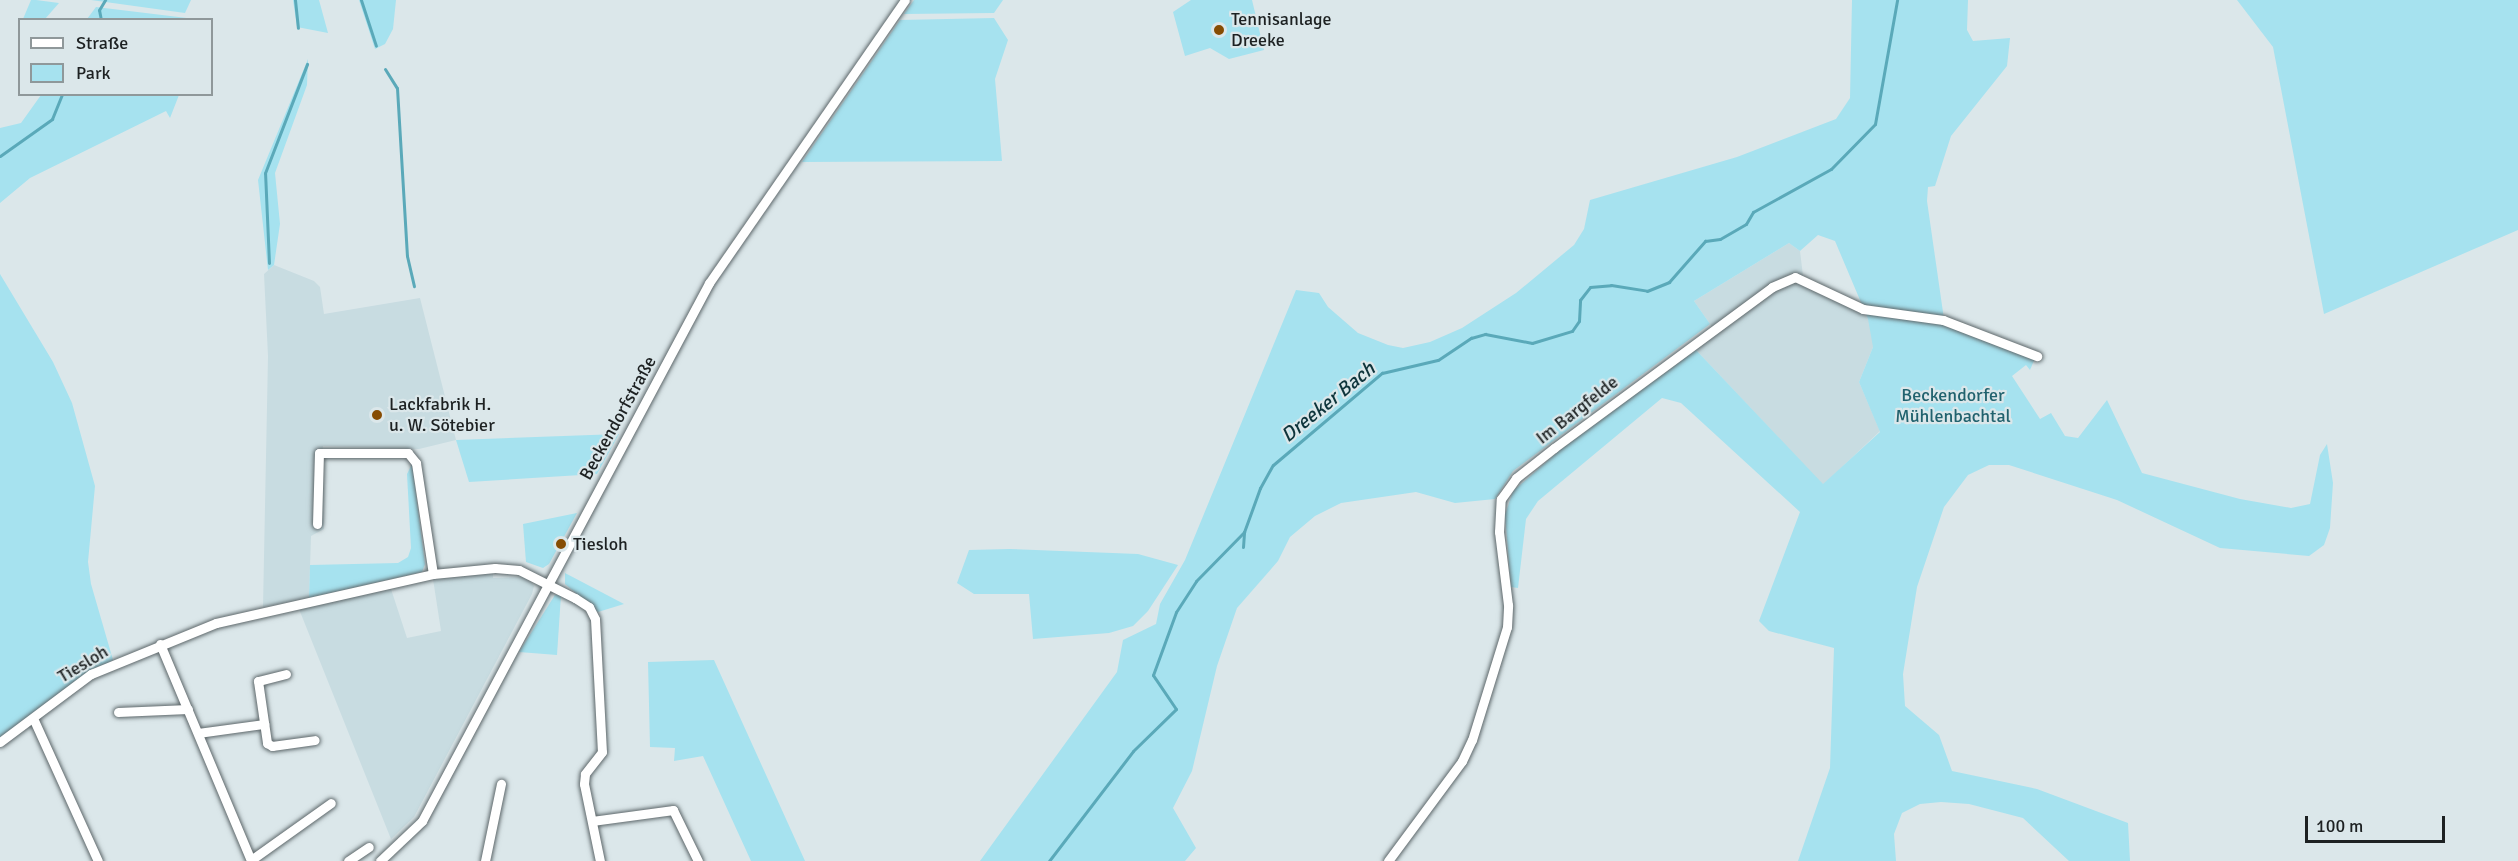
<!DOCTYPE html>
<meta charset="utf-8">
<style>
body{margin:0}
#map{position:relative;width:2518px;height:861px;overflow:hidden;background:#dbe7ea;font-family:Signika,sans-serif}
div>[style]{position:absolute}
.built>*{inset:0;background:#c8dce1}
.green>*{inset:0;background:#a6e2ef}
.stream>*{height:3px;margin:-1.5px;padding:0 1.5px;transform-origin:1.5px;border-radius:1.5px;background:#5aa9b9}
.roads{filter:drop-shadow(0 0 2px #5d676a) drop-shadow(0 0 2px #5d676a)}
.minor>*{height:9px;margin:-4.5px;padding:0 4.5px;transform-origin:4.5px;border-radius:4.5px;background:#fff}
.dots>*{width:16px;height:16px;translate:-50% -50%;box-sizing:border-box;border:3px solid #dbe7ea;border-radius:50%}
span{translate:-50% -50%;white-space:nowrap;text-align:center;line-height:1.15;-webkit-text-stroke:4.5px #dbe7ea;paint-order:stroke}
.poi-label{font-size:18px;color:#1d2122}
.left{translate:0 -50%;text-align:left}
.park-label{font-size:18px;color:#21626e}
.street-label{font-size:18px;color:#1d2122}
.water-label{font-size:20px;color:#0d343b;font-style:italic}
.legend{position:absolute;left:18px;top:18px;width:195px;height:78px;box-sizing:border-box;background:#dbe7ea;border:2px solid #8f989a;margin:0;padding:8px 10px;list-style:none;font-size:18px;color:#1d2122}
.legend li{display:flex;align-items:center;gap:12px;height:30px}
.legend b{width:30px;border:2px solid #8f989a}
.scale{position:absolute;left:2305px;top:816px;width:140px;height:27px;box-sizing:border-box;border:3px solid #1d2122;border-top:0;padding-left:8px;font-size:18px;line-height:21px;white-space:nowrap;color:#1d2122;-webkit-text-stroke:4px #dbe7ea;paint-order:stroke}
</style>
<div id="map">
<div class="built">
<i style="clip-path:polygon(1789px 243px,1800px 251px,1804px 284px,1875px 317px,1875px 342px,1859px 382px,1880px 431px,1823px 485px,1696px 350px,1716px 333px,1694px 301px)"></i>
<i style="clip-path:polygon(274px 265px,314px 281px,320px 287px,324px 314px,420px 298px,456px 440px,419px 449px,323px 446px,324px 529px,311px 536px,309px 598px,263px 607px,268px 356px,264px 274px)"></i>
<i style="clip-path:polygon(493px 572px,493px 578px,527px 577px,534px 586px,532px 594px,414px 817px,391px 839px,299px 609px,391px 589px,407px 638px,441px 631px,433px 579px)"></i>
</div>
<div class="green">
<i style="clip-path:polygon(31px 0,36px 0,59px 3px,45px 19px,23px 19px)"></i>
<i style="clip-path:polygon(91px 0,191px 0,185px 13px)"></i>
<i style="clip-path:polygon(293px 0,319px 0,328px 33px,297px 27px)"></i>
<i style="clip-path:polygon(359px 0,396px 0,393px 29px,385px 44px,375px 49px)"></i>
<i style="clip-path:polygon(914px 0,1003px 0,994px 13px,904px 14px)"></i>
<i style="clip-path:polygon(1191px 0,1252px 0,1264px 50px,1229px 59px,1210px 48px,1185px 56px,1173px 12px)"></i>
<i style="clip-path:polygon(1852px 0,1968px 0,1967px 30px,1973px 41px,2010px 38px,2007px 66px,1951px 136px,1935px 186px,1928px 187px,1927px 201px,1945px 326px,2035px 358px,2030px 370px,2026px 365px,2012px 376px,2040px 419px,2051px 413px,2065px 436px,2078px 438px,2107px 400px,2142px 473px,2240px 499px,2291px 508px,2310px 504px,2320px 455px,2327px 444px,2333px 483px,2330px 528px,2324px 545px,2309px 556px,2220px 548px,2117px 500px,2009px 465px,1989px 465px,1968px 475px,1944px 507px,1917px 587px,1903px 674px,1905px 706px,1939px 735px,1952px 771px,2037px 789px,2128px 823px,2130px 861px,2069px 861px,2023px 818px,1969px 804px,1941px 802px,1920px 804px,1902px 813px,1894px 834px,1896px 861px,1798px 861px,1830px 768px,1834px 648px,1769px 631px,1759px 621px,1800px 512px,1681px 403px,1662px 398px,1538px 501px,1526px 519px,1518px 588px,1511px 587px,1505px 515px,1513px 491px,1559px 451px,1696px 350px,1823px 484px,1880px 432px,1859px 382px,1873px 347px,1868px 319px,1835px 241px,1818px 235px,1800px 251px,1789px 243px,1694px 301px,1710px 324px,1513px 471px,1495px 499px,1455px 503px,1416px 492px,1341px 503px,1315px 516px,1290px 537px,1278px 561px,1237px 608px,1217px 666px,1192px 771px,1173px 808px,1196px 848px,1185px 861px,980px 861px,1117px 672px,1123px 640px,1156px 624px,1160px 604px,1185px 560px,1296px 290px,1319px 293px,1328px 307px,1358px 333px,1388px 345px,1403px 348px,1430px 342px,1462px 328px,1516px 293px,1574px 245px,1584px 229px,1590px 200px,1737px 157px,1836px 119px,1850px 98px)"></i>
<i style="clip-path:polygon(2237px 0,2518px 0,2518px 230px,2324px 314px,2273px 47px)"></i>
<i style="clip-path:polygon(96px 7px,195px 19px,87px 19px)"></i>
<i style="clip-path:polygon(994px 18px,1008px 40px,995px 79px,1002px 161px,802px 162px,900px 20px)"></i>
<i style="clip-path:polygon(308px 59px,307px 85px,275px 173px,280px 224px,274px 265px,268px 270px,258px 180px)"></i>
<i style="clip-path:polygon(41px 95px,41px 94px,179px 95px,170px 118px,166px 111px,30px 178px,0 203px,0 128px,21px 123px)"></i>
<i style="clip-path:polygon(0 274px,53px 362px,72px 403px,95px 486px,88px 562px,91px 584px,113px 660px,0 740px)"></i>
<i style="clip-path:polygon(619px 434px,597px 474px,469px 482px,456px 440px)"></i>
<i style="clip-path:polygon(412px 464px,425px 564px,422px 572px,309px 598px,310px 565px,398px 563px,408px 557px,411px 548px,407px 474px)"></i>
<i style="clip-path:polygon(577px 513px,549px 564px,543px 568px,526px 562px,523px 524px)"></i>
<i style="clip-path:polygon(1010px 549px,1138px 554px,1178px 565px,1148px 611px,1133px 626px,1109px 633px,1033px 639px,1029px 594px,974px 594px,957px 583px,969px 550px)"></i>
<i style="clip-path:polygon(565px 573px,624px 604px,598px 612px,565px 584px)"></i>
<i style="clip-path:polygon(555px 595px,561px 595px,557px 655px,519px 652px)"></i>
<i style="clip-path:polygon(714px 660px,805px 861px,751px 861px,703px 756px,674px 761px,675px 748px,650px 747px,648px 662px)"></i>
</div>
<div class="stream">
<i style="left:295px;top:0;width:28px;rotate:84deg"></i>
<i style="left:361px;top:0;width:48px;rotate:71.9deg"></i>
<i style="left:101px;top:20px;width:10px;rotate:-101deg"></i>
<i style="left:99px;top:10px;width:12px;rotate:-59deg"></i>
<i style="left:385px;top:69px;width:22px;rotate:58deg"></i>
<i style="left:397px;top:88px;width:168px;rotate:86.6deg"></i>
<i style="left:407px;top:256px;width:31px;rotate:77deg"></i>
<i style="left:0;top:156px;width:64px;rotate:-35.4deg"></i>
<i style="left:52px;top:119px;width:27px;rotate:-68deg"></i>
<i style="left:269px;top:263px;width:90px;rotate:-92.5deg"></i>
<i style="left:265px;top:173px;width:117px;rotate:-68.9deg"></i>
<i style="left:1243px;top:547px;width:15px;rotate:-86deg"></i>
<i style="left:1049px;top:861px;width:138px;rotate:-52.6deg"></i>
<i style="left:1133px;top:751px;width:60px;rotate:-44.3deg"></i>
<i style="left:1176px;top:709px;width:41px;rotate:-124.1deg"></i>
<i style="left:1153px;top:675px;width:67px;rotate:-69.9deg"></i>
<i style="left:1176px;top:612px;width:37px;rotate:-57deg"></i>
<i style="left:1196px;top:581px;width:69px;rotate:-45.6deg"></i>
<i style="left:1244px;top:532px;width:47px;rotate:-70deg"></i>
<i style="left:1260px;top:488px;width:26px;rotate:-61deg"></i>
<i style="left:1273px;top:465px;width:143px;rotate:-40.2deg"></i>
<i style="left:1382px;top:373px;width:57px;rotate:-13.1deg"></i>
<i style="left:1438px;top:360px;width:40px;rotate:-34deg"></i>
<i style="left:1471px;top:338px;width:15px;rotate:-16deg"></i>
<i style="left:1485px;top:334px;width:48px;rotate:10.8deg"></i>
<i style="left:1532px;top:343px;width:42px;rotate:-16.7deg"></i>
<i style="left:1572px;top:331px;width:12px;rotate:-55deg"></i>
<i style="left:1579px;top:321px;width:21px;rotate:-87deg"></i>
<i style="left:1580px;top:300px;width:16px;rotate:-52deg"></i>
<i style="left:1590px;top:287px;width:21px;rotate:-5deg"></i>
<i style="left:1611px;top:285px;width:36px;rotate:9deg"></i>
<i style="left:1647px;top:291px;width:24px;rotate:-22deg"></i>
<i style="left:1669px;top:282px;width:55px;rotate:-48.7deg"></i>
<i style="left:1705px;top:241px;width:15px;rotate:-8deg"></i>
<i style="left:1720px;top:239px;width:30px;rotate:-30deg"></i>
<i style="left:1746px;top:224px;width:14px;rotate:-60deg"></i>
<i style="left:1753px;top:212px;width:89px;rotate:-28.9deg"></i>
<i style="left:1831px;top:169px;width:63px;rotate:-45.6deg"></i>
<i style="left:1875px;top:124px;width:126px;rotate:-79.9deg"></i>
</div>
<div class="roads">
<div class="minor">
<i style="left:317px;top:524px;width:71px;rotate:-88.4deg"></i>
<i style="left:319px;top:453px;width:89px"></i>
<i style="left:408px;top:453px;width:13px;rotate:51deg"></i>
<i style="left:416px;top:463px;width:112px;rotate:81.3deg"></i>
<i style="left:160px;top:644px;width:235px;rotate:67.2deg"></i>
<i style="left:286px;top:674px;width:29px;rotate:166deg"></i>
<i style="left:258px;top:681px;width:63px;rotate:81.7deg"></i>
<i style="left:267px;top:743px;width:6px;rotate:31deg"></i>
<i style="left:272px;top:746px;width:43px;rotate:-7.9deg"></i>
<i style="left:118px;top:712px;width:70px;rotate:-2.5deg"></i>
<i style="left:33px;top:718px;width:157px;rotate:65.6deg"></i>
<i style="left:198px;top:733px;width:67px;rotate:-7.8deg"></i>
<i style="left:0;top:742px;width:114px;rotate:-36.8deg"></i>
<i style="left:91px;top:674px;width:135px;rotate:-22.2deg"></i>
<i style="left:216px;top:623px;width:222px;rotate:-12.7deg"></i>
<i style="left:433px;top:574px;width:62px;rotate:-5.5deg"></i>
<i style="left:495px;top:568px;width:24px;rotate:5deg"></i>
<i style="left:519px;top:570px;width:63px;rotate:26.6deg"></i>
<i style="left:575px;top:598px;width:17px;rotate:33deg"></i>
<i style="left:589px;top:607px;width:13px;rotate:63deg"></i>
<i style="left:595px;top:619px;width:133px;rotate:87deg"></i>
<i style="left:602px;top:752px;width:28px;rotate:128deg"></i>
<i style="left:585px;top:774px;width:10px;rotate:96deg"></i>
<i style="left:584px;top:784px;width:79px;rotate:78.3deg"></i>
<i style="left:592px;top:821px;width:82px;rotate:-7.7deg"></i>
<i style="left:673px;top:810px;width:57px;rotate:63.9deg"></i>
<i style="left:251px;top:860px;width:98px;rotate:-35.5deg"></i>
<i style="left:348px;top:861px;width:25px;rotate:-34deg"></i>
<i style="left:380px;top:861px;width:58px;rotate:-43.6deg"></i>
<i style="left:422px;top:821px;width:610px;rotate:-61.92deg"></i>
<i style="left:709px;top:283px;width:344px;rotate:-55.3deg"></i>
<i style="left:485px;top:861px;width:79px;rotate:-78.3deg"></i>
<i style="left:1388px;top:861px;width:124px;rotate:-53.5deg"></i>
<i style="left:1462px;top:761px;width:23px;rotate:-65deg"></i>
<i style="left:1472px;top:740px;width:118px;rotate:-72.8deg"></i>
<i style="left:1507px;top:627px;width:22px;rotate:-87deg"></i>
<i style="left:1508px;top:605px;width:74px;rotate:-97deg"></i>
<i style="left:1499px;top:532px;width:33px;rotate:-87deg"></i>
<i style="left:1501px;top:499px;width:26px;rotate:-54deg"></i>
<i style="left:1516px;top:478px;width:48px;rotate:-38.3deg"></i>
<i style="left:1554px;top:448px;width:271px;rotate:-36.4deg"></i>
<i style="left:1772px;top:287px;width:25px;rotate:-23deg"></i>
<i style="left:1795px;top:277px;width:75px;rotate:25.2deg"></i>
<i style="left:1863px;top:309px;width:81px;rotate:7.8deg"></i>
<i style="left:1943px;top:320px;width:101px;rotate:21deg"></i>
</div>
</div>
<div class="dots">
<i style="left:1219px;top:30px;background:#864c03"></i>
<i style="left:377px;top:415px;background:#864c03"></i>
<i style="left:561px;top:544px;background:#864c03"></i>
</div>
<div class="poi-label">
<span class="left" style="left:1231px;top:30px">Tennisanlage<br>Dreeke</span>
<span class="left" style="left:389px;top:415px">Lackfabrik H.<br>u. W. Sötebier</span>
<span class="left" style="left:573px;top:544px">Tiesloh</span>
</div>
<div class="park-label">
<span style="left:1953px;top:406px">Beckendorfer<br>Mühlenbachtal</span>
</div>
<div class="street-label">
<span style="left:1577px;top:410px;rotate:-38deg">Im Bargfelde</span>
<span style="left:618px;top:418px;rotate:-61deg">Beckendorfstraße</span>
<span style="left:83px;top:664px;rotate:-31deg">Tiesloh</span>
</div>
<div class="water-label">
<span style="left:1328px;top:402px;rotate:-39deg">Dreeker Bach</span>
</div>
<ul class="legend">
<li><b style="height:8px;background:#fff"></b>Straße</li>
<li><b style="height:16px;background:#a6e2ef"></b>Park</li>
</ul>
<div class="scale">100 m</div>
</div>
